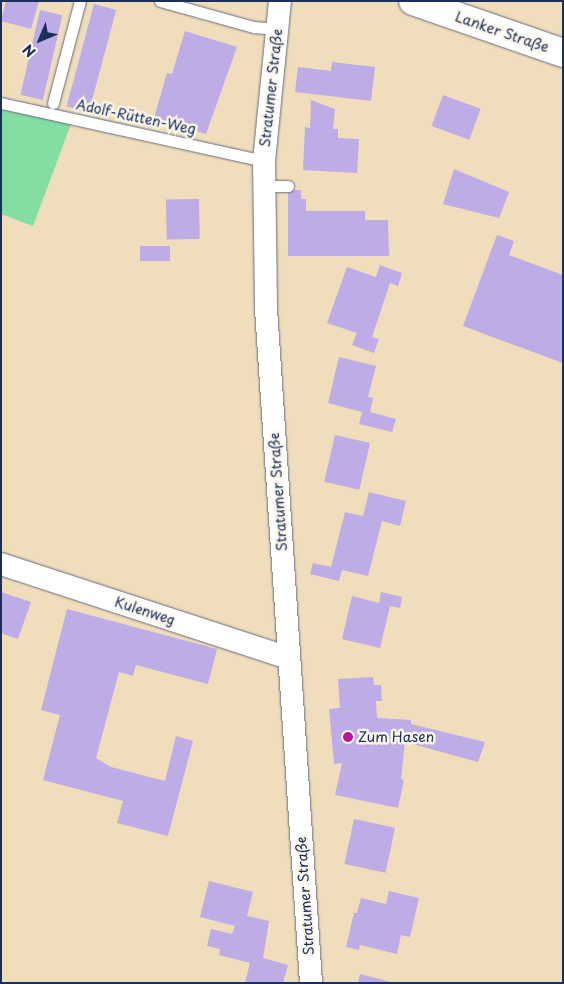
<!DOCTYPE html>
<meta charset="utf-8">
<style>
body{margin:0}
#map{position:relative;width:564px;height:984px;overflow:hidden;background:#f0ddbb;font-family:"Playpen Sans",sans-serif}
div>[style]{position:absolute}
.green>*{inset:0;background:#83dea4}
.building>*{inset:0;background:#bdace5;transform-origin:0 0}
.roads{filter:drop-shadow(0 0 1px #666c7f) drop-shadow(0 0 1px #666c7f)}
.service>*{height:11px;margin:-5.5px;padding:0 5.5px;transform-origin:5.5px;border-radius:5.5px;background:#fff}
.minor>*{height:22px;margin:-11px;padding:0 11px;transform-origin:11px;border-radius:11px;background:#fff}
.tertiary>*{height:28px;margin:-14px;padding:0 14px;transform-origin:14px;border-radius:14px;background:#fff}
.dots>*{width:14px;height:14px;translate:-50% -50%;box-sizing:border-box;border:2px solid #fbf7ec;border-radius:50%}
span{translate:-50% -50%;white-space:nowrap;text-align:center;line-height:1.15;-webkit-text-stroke:5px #fbf7ec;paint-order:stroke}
.street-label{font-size:14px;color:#1b2f5e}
.poi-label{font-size:14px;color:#1b2f5e}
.left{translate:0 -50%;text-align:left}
.frame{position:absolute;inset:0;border:2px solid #1b2f5e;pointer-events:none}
.north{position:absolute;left:15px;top:15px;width:50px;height:50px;-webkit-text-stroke:4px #fbf7ec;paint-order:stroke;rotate:225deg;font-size:14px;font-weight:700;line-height:20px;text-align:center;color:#1b2f5e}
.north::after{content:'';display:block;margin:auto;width:18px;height:22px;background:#1b2f5e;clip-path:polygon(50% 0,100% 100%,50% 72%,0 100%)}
</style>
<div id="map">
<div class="green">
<i style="clip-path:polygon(1px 109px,71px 124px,33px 226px,1px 214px)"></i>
</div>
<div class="building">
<i style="clip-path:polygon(6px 1px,39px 1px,31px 29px,1px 21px)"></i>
<i style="left:94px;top:4px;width:23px;height:106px;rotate:15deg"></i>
<i style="left:40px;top:10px;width:23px;height:87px;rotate:13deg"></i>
<i style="clip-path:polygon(185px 31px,237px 47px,206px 134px,154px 118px,167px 73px,172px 74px)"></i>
<i style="clip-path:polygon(332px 62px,375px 67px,371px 101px,295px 92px,298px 67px,331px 71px)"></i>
<i style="left:443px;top:95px;width:40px;height:33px;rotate:20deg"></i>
<i style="clip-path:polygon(311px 100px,335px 109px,333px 129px,338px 129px,338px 138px,359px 139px,357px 173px,303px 170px,305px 127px,310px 128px)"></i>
<i style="clip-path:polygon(454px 169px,509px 192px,499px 218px,443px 204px)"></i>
<i style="clip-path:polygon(288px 190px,301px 190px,301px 199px,306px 199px,306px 211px,365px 211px,365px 220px,388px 220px,389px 256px,288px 256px)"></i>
<i style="left:199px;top:199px;width:40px;height:33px;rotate:89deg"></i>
<i style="clip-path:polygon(497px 235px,514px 241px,509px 255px,563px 275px,563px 363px,463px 326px)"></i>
<i style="left:140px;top:246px;width:30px;height:15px"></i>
<i style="clip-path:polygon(380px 265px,402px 273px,398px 286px,390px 283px,372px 337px,379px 339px,374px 353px,352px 345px,357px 333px,327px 323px,347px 267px,376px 277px)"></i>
<i style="clip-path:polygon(339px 357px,376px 366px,368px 397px,373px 398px,370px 412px,396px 419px,392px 432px,359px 424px,362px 412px,328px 403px)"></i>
<i style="left:335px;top:435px;width:36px;height:48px;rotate:13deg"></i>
<i style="clip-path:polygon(369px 492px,406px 501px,400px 526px,382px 521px,368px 576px,342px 570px,339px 581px,310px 574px,313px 563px,331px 567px,345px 512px,363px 516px)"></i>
<i style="clip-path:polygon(1px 592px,31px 602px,18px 639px,1px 633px)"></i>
<i style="clip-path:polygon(381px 592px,402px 597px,400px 608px,390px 606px,380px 648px,342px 639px,352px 596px,379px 603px)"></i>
<i style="clip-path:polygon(67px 609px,217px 649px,208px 684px,136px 665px,133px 676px,119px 672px,96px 758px,111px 767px,165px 781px,176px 736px,193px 741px,168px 836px,117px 823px,123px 801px,43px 780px,60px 715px,41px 710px)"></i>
<i style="clip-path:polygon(373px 677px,374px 685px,381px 685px,382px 701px,376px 701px,377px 718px,411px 720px,411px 724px,485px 742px,478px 762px,405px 742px,401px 779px,404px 780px,398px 808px,335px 795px,342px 763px,334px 764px,329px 709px,340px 708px,338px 679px)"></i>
<i style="left:354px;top:819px;width:42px;height:46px;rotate:12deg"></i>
<i style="clip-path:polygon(209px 881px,253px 892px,247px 916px,269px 921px,263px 958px,288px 965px,283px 983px,245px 983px,250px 963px,219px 955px,220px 949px,207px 946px,211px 929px,232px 934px,235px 926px,200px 917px)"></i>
<i style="clip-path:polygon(389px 891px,419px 898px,410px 937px,401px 935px,397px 954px,360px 945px,359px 950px,346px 947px,354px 913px,357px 913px,361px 898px,386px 904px)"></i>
<i style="clip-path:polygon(360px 974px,391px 982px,391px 983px,358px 983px)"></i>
</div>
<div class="roads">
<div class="service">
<i style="left:160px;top:1px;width:98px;rotate:15.5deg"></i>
<i style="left:254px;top:27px;width:23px;rotate:5deg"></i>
<i style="left:1px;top:103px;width:269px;rotate:12.4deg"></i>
<i style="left:53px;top:103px;width:106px;rotate:-75.2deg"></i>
<i style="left:265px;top:186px;width:23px"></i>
</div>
<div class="minor">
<i style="left:280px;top:1px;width:161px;rotate:95.7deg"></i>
<i style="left:264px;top:161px;width:148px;rotate:89.2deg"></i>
<i style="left:266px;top:309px;width:676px;rotate:86.18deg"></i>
<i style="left:1px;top:564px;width:302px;rotate:18.1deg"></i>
</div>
<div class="tertiary">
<i style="left:413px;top:1px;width:159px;rotate:19.1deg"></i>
</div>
</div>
<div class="dots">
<i style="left:348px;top:737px;background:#b5179e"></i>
</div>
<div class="street-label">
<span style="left:502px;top:32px;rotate:19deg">Lanker Straße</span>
<span style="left:271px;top:88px;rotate:-84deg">Stratumer Straße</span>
<span style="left:136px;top:117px;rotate:12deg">Adolf-Rütten-Weg</span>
<span style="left:278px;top:492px;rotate:-94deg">Stratumer Straße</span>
<span style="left:145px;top:611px;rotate:18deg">Kulenweg</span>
<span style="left:305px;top:896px;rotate:-94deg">Stratumer Straße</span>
</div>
<div class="poi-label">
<span class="left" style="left:358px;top:737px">Zum Hasen</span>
</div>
<div class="frame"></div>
<div class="north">N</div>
</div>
